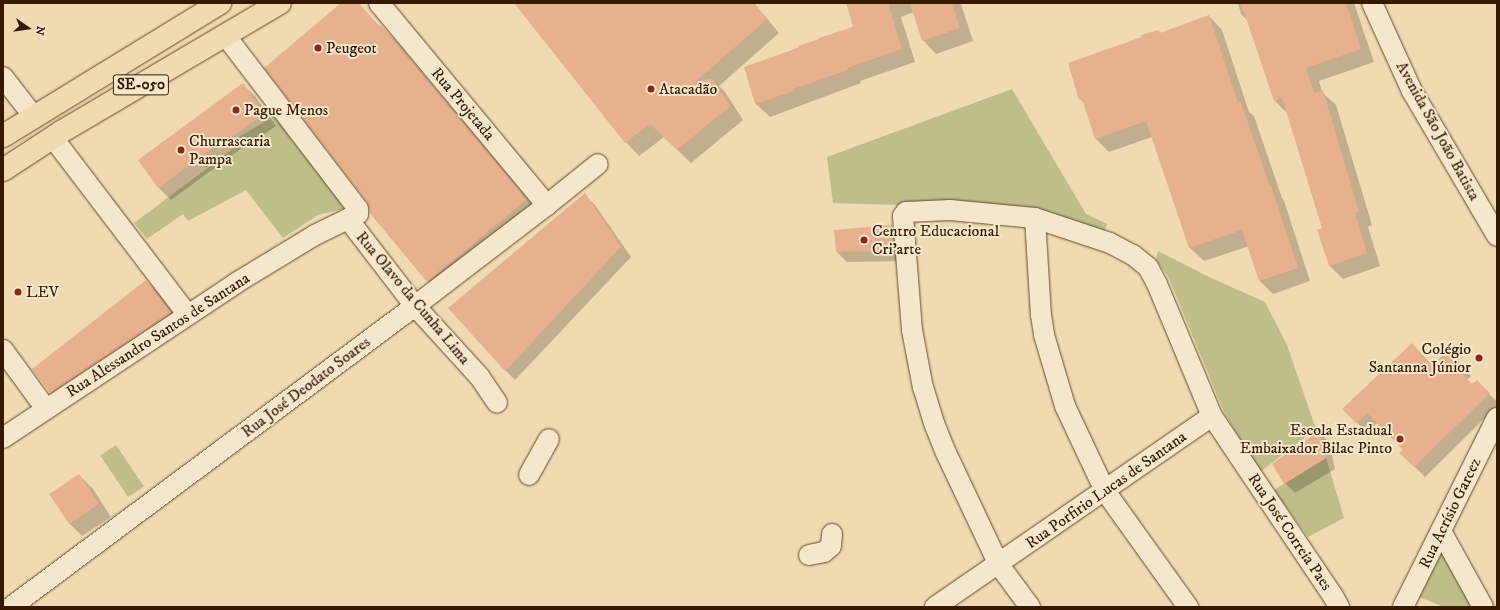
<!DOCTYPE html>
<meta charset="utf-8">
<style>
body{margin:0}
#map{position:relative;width:1500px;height:610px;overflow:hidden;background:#f0dab1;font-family:"IM FELL DW Pica",serif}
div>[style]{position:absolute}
.green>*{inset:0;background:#bebe88;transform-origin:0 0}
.shadow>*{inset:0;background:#0003}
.building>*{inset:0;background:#e8b18d;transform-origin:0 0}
.roads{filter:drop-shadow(0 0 1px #644a2c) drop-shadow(0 0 1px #644a2c)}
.minor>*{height:20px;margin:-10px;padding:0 10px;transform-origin:10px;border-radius:10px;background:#f5e7cc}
.major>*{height:22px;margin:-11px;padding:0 11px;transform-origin:11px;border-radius:11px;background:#f0dab1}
.dots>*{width:11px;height:11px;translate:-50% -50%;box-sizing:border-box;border:2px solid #f5e7cc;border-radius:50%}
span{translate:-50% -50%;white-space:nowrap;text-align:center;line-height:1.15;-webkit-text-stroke:4px #f5e7cc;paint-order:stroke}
.shield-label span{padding:1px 3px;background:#f5e7cc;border:1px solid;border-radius:3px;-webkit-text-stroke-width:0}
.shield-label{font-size:15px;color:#351a00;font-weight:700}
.poi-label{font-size:16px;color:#351a00}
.left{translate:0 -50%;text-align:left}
.right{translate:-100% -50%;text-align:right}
.street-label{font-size:16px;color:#351a00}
.frame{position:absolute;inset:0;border:4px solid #351a00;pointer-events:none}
.north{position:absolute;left:8px;top:8px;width:40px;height:40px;-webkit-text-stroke:3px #f5e7cc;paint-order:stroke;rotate:103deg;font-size:11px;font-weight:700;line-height:16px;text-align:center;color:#351a00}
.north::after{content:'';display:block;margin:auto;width:14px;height:18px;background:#351a00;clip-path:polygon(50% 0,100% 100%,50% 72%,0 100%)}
</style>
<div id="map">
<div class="green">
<i style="clip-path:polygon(1012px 89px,1086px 214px,1107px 224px,1104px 233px,1024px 209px,833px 203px,827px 157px)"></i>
<i style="clip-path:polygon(276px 115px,351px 207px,318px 215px,283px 238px,246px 190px,188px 221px,183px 214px,147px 239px,134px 223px,233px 149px,230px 142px)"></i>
<i style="clip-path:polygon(1158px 251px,1211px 278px,1265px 302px,1287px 345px,1316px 429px,1260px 472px,1224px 412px,1168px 276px,1156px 260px)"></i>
<i style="left:116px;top:445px;width:50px;height:19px;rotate:56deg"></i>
<i style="clip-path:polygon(1326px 458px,1344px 518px,1308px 537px,1274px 490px)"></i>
<i style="clip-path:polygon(1444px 544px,1477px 607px,1444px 607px,1419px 597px)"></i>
</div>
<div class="shadow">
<i style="clip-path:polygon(343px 3px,358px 3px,380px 27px,381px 26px,394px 39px,540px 213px,441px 295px,428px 282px,370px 213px)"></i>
<i style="clip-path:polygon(516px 3px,754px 3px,779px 33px,719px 86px,725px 92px,743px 120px,691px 163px,664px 137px,639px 156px,626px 142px)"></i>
<i style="clip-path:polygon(847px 3px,964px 3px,961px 4px,973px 41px,936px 54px,923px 40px,914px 12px,901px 17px,915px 62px,860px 81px,861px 83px,770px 117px,756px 104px,745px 68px,855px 26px)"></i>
<i style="clip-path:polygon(1238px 3px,1354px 3px,1374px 62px,1319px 81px,1322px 92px,1336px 105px,1372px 225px,1368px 227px,1380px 266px,1343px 279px,1330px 266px,1318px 230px,1323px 229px,1288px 114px,1274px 100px,1247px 20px,1241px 14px)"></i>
<i style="clip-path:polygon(1209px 16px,1222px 30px,1249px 112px,1254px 116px,1282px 198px,1284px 201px,1310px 281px,1273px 294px,1260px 281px,1249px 246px,1204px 261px,1190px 248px,1152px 137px,1109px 152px,1096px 139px,1085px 104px,1080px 99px,1143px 37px,1158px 31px,1161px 33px)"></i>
<i style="clip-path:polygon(242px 84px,255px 96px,276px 126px,243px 149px,242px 148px,171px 200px,159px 188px,139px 160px)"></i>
<i style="clip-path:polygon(585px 195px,595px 205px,631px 257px,515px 380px,505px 370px)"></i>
<i style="clip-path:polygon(892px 226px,902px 236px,903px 261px,847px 262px,837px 252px)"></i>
<i style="clip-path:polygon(146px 281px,160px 294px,184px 326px,63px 406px,50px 393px)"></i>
<i style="clip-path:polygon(1458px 362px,1471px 376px,1467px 380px,1473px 385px,1477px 381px,1497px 402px,1497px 406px,1425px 477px,1401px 453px,1404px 450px,1378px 422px,1367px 433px,1344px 409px,1433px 366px)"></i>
<i style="clip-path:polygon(1319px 432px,1329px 442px,1335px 469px,1295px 493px,1285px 483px)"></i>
<i style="clip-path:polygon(79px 475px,93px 489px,111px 517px,82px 536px,69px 523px)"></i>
</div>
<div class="building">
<i style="clip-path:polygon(341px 3px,359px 3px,379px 27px,381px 25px,527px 199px,427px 282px,370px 213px,367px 202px,264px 68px)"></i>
<i style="clip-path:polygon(514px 3px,753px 3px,767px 19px,694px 83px,712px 78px,730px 106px,677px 150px,650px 124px,625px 143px)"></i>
<i style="clip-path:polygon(846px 3px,888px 3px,902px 49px,847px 68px,848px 70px,793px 89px,794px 91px,755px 104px,744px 67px,798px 48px,798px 46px,819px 39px,819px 38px,853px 27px)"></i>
<i style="clip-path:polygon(910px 3px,952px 3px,960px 28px,922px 41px)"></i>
<i style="clip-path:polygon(1241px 3px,1346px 3px,1361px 49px,1306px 68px,1314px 93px,1323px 90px,1359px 212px,1355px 213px,1367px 253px,1329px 266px,1317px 230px,1322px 228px,1282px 98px,1274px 101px)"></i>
<i style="clip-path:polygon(1209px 15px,1238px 103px,1241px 102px,1270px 187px,1271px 186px,1298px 268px,1259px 281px,1242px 230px,1189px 248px,1146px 121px,1095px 139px,1082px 99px,1079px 100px,1068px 63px,1142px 37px,1141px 35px,1159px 30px,1160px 33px)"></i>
<i style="clip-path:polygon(243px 83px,264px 114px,230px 138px,229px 136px,158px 188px,138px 160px)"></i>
<i style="clip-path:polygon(585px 193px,621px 247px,505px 371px,448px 308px)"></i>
<i style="clip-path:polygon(892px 225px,894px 251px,836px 252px,834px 230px)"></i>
<i style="left:146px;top:280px;width:41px;height:145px;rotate:52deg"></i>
<i style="clip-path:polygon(1412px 343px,1432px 365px,1448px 350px,1462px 365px,1458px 369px,1472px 384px,1477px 380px,1490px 393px,1414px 467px,1399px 453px,1403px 450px,1367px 413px,1356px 423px,1342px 409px)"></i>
<i style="clip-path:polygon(1319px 431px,1326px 458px,1284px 484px,1272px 464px)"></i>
<i style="left:79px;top:474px;width:36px;height:36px;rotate:56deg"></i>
</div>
<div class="roads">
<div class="minor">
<i style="left:379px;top:3px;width:263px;rotate:50.3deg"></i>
<i style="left:1372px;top:3px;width:97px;rotate:65.6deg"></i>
<i style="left:1412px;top:91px;width:168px;rotate:59.6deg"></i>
<i style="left:225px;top:35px;width:219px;rotate:52.6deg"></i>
<i style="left:358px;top:209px;width:5px;rotate:90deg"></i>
<i style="left:358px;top:214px;width:11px;rotate:153deg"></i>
<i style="left:3px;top:77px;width:51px;rotate:52.2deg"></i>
<i style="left:53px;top:138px;width:221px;rotate:52.7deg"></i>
<i style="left:1035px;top:218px;width:97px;rotate:86.5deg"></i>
<i style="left:1041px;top:315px;width:20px;rotate:81deg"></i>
<i style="left:1044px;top:335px;width:74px;rotate:73.5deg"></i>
<i style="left:1065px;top:406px;width:94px;rotate:64.8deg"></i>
<i style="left:1105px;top:491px;width:143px;rotate:54.4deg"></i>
<i style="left:3px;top:350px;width:73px;rotate:53.9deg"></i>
<i style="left:3px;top:438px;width:280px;rotate:-33.6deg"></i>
<i style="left:236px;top:283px;width:92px;rotate:-31.3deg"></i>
<i style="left:315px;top:235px;width:37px;rotate:-26deg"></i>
<i style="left:348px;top:219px;width:110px;rotate:52.4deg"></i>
<i style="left:415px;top:306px;width:95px;rotate:47.6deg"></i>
<i style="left:479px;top:376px;width:32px;rotate:56deg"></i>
<i style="left:529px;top:475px;width:41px;rotate:-60.9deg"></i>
<i style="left:1441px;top:531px;width:87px;rotate:61.1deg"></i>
<i style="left:809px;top:555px;width:15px;rotate:-11deg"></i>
<i style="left:824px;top:552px;width:9px;rotate:-41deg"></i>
<i style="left:831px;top:546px;width:12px;rotate:-85deg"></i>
<i style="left:11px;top:607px;width:504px;rotate:-36.69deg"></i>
<i style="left:415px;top:306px;width:166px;rotate:-37.4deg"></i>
<i style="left:547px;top:205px;width:65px;rotate:-38.8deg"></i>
<i style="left:935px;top:607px;width:336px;rotate:-34.6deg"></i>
<i style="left:1030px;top:607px;width:52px;rotate:-126.4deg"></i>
<i style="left:999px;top:565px;width:124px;rotate:-115.3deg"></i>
<i style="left:946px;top:453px;width:32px;rotate:-112deg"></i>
<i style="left:934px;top:423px;width:37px;rotate:-107deg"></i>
<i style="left:923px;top:388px;width:59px;rotate:-100.7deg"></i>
<i style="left:912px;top:330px;width:114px;rotate:-94.5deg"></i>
<i style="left:903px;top:216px;width:5px;rotate:-53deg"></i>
<i style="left:906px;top:212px;width:44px;rotate:-2.6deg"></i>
<i style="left:950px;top:210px;width:85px;rotate:5.4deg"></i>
<i style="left:1035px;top:218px;width:79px;rotate:18.4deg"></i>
<i style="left:1110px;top:243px;width:26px;rotate:28deg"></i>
<i style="left:1133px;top:255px;width:19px;rotate:39deg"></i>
<i style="left:1148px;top:267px;width:19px;rotate:62deg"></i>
<i style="left:1157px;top:284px;width:143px;rotate:67.4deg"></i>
<i style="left:1212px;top:416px;width:217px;rotate:56.1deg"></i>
<i style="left:1333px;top:596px;width:13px;rotate:61deg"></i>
<i style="left:1403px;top:607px;width:211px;rotate:-63.6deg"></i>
</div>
<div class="major">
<i style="left:3px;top:136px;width:255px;rotate:-31.5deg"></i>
<i style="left:3px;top:170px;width:69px;rotate:-33.2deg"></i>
<i style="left:61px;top:132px;width:254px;rotate:-30.5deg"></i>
</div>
</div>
<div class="dots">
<i style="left:318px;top:48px;background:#8f2418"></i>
<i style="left:651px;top:89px;background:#8f2418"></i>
<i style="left:236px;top:110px;background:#8f2418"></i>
<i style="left:181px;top:150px;background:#8f2418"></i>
<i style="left:864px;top:240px;background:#8f2418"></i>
<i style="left:18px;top:292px;background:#8f2418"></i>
<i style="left:1479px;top:358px;background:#8f2418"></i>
<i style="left:1400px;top:439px;background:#8f2418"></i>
</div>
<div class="shield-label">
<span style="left:141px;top:85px">SE-050</span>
</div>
<div class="poi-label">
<span class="left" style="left:326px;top:48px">Peugeot</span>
<span class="left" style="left:659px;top:89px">Atacadão</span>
<span class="left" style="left:244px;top:110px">Pague Menos</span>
<span class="left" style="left:189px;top:150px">Churrascaria<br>Pampa</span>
<span class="left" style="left:872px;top:240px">Centro Educacional<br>Cri'arte</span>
<span class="left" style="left:26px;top:292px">LEV</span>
<span class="right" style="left:1471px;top:358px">Colégio<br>Santanna Júnior</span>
<span class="right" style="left:1392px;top:439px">Escola Estadual<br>Embaixador Bilac Pinto</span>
</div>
<div class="street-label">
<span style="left:463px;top:104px;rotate:50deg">Rua Projetada</span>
<span style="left:1438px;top:131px;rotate:61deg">Avenida São João Batista</span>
<span style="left:413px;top:298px;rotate:50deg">Rua Olavo da Cunha Lima</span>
<span style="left:158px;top:335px;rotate:-33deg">Rua Alessandro Santos de Santana</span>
<span style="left:306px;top:387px;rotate:-37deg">Rua José Deodato Soares</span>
<span style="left:1106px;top:490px;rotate:-35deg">Rua Porfirio Lucas de Santana</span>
<span style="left:1450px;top:513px;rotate:-64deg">Rua Acrísio Garcez</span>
<span style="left:1290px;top:532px;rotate:56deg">Rua José Correia Paes</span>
</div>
<div class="frame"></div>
<div class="north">N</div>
</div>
